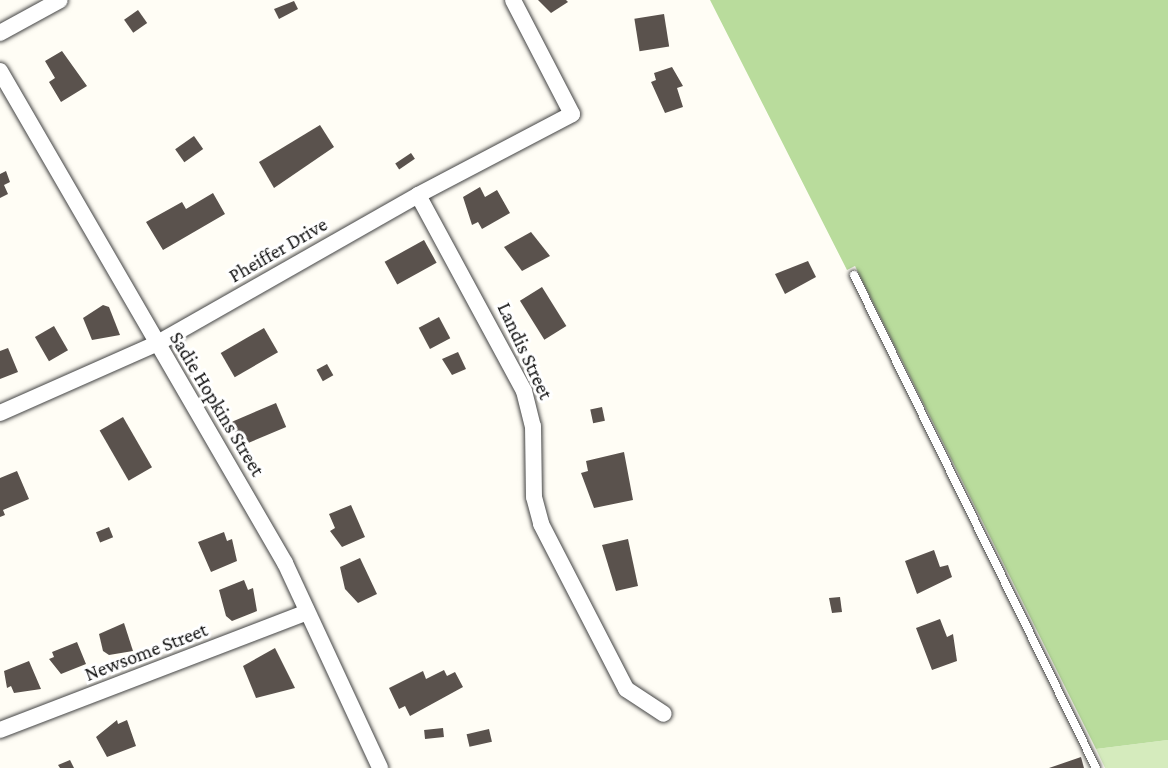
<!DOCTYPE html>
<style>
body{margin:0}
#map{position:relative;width:1168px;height:768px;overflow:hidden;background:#fffdf5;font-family:"Crimson Pro",serif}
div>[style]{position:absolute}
.green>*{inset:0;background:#d5ebbd}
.forest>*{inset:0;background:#b9dc9c}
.building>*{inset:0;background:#5a524d;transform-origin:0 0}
.roads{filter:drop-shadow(0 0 2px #444) drop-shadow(0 0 2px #444)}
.service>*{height:8px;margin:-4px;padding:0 4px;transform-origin:4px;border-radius:4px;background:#fff}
.minor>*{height:16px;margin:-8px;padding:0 8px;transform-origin:8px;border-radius:8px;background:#fff}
span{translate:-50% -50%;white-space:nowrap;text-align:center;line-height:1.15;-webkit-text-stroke:6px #fff;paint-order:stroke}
.street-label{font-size:20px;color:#111}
</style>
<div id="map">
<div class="green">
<i style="clip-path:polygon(1168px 740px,1168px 768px,1105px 768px,1096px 749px)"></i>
</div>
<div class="forest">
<i style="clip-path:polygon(710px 0,1168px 0,1168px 740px,1096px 749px,855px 266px,847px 270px)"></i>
</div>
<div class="building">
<i style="clip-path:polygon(538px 0,566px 0,568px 2px,551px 13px)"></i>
<i style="clip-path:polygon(294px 1px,298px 9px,279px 19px,274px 9px)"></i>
<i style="left:138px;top:10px;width:16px;height:17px;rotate:55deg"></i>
<i style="left:664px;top:14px;width:33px;height:30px;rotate:81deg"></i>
<i style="clip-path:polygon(62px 51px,87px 86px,61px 102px,49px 82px,55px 78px,45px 61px)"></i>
<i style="clip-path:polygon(672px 67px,683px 86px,677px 88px,683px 107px,665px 113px,651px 82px,656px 80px,654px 73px)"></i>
<i style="clip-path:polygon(320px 125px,334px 147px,274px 188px,259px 162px)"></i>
<i style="left:194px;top:136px;width:16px;height:23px;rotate:55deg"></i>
<i style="left:411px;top:153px;width:7px;height:19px;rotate:56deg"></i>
<i style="clip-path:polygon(6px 171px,10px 182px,4px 185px,8px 194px,0 198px,0 174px)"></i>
<i style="clip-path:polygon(480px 187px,485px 197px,497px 190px,510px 213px,482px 229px,478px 222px,472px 225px,463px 197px)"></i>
<i style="clip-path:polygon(213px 193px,225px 214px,163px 250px,146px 222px,182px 202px,186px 209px)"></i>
<i style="clip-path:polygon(531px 232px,550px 256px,522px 271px,504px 247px)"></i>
<i style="left:424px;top:240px;width:26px;height:45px;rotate:61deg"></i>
<i style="clip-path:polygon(808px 261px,816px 277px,785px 294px,775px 274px)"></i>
<i style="left:542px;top:287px;width:46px;height:26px;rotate:58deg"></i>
<i style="clip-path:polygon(103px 305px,109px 307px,120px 335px,92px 340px,83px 318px)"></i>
<i style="left:439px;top:317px;width:24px;height:23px;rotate:62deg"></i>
<i style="left:54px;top:326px;width:28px;height:22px;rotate:60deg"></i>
<i style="left:264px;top:328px;width:28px;height:50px;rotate:60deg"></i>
<i style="clip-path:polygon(8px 348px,18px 372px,0 379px,0 351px)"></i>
<i style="clip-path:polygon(458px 352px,466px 369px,452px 375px,442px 359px)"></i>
<i style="left:327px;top:364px;width:13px;height:12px;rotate:61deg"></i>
<i style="left:276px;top:403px;width:26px;height:49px;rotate:67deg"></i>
<i style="left:602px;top:407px;width:14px;height:12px;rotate:78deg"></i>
<i style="left:123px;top:417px;width:58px;height:27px;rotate:60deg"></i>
<i style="clip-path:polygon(624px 452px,633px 500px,594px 508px,581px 473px,588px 471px,586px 461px)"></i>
<i style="clip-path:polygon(17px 471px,29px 499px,3px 510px,5px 515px,0 517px,0 478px)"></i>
<i style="clip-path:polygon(351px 505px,365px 537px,342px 547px,330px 531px,335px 528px,329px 514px)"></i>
<i style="left:109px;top:527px;width:11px;height:14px;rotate:68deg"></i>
<i style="clip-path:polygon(224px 532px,227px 541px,232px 539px,237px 561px,211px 572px,198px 542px)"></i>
<i style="clip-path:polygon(628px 539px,638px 586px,616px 591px,602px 545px)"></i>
<i style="clip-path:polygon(934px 550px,940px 567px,948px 565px,952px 577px,917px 594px,905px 561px)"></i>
<i style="clip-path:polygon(360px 558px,377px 594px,358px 603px,345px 589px,340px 567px)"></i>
<i style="clip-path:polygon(244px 580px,248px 590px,253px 588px,257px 611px,232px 621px,226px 616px,219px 590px)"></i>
<i style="clip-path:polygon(840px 597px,842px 612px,832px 613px,829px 598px)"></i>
<i style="clip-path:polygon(940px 619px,947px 637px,953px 634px,957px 661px,932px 670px,916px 628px)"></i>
<i style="clip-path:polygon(124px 623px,133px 651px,109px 655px,103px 651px,99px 634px)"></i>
<i style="clip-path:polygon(77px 642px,86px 664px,61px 674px,49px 659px,54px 657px,52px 652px)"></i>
<i style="clip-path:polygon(275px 648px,295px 688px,256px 698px,243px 666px)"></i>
<i style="clip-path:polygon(29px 661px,41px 689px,14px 693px,11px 686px,7px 688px,4px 671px)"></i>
<i style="clip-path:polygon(444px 670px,447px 676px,455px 672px,463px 687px,410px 716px,405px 706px,399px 709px,389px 688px,423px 671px,426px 679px)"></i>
<i style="clip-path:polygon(117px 720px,118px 724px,127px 720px,136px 746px,107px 757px,96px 737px)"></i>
<i style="left:443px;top:728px;width:9px;height:19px;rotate:84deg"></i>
<i style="left:489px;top:729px;width:13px;height:23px;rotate:77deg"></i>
<i style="clip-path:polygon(1081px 757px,1084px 768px,1049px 768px)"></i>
<i style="clip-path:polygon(70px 760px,74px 768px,60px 768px,58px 765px)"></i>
</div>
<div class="roads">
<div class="service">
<i style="left:854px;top:275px;width:549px;rotate:63.85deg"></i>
</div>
<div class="minor">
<i style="left:0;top:33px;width:68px;rotate:-28.8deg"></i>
<i style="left:0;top:71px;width:569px;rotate:59.92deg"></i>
<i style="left:285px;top:563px;width:226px;rotate:65.1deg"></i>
<i style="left:418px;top:195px;width:223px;rotate:61.6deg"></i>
<i style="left:524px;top:391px;width:36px;rotate:76deg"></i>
<i style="left:533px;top:426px;width:71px;rotate:89.2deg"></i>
<i style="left:534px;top:497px;width:28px;rotate:75deg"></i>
<i style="left:541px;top:524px;width:186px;rotate:62.7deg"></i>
<i style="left:626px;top:689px;width:45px;rotate:33.3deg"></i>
<i style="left:0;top:413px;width:171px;rotate:-23.9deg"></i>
<i style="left:156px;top:344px;width:301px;rotate:-29.6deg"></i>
<i style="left:418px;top:195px;width:174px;rotate:-27.7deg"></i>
<i style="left:572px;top:114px;width:128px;rotate:-117.4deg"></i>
<i style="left:0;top:730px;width:329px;rotate:-21deg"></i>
</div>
</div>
<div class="street-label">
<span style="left:278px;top:250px;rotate:-30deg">Pheiffer Drive</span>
<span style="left:525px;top:351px;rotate:65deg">Landis Street</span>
<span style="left:217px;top:404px;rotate:59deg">Sadie Hopkins Street</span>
<span style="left:146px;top:652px;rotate:-21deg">Newsome Street</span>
</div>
</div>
